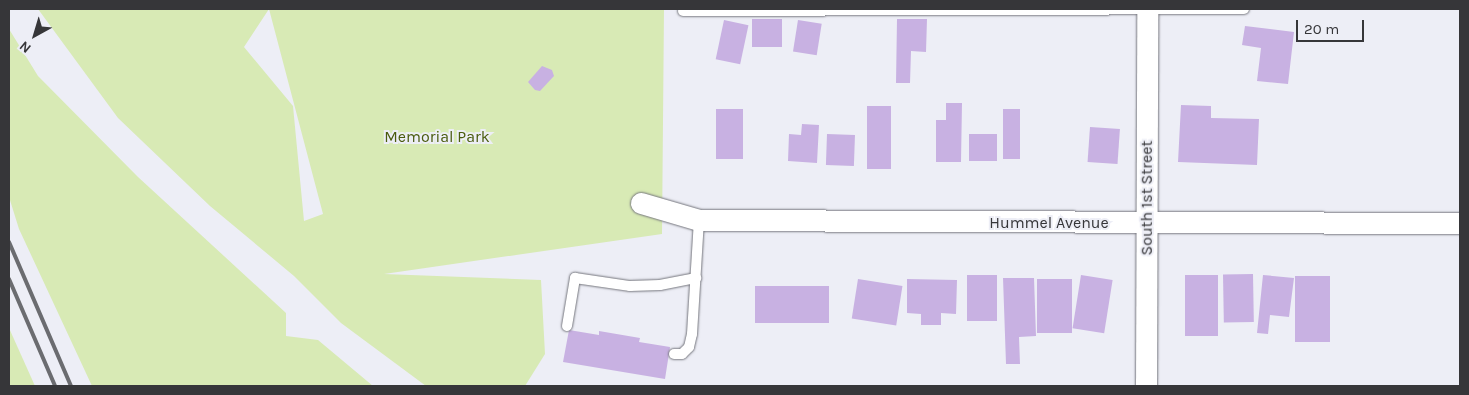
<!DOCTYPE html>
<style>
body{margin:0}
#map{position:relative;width:1469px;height:395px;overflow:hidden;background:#edeef6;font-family:Karla,sans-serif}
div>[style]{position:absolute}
.green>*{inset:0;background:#d8eab5}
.building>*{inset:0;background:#c8b1e2;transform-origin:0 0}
.roads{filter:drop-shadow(0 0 1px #75767d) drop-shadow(0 0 1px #75767d)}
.lane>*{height:10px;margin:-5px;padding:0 5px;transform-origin:5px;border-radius:5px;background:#fff}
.street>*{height:21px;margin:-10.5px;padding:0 10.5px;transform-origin:10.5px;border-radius:10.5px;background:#fff}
.rail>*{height:4px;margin:-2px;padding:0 2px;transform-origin:2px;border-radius:2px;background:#6b6c70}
span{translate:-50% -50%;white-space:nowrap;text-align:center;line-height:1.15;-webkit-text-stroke:4px #edeef6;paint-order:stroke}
.park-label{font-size:16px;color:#4a5c0e}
.street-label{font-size:16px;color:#363639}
.frame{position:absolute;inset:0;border:10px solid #363639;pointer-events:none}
.north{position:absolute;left:10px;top:10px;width:50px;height:50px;-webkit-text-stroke:4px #edeef6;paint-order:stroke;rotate:219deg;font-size:14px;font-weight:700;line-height:20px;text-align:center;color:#363639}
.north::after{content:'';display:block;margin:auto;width:18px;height:22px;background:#363639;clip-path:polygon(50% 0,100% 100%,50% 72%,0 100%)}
.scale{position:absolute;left:1296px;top:20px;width:68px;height:22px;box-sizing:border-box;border:2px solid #363639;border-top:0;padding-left:6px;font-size:15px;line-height:18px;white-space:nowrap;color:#363639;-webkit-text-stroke:4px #edeef6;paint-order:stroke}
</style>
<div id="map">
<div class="green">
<i style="clip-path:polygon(38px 9px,269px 9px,244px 47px,293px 106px,304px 221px,323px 214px,269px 9px,664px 9px,662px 234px,384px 274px,541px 280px,545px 354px,525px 386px,426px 386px,341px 323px,294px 276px,210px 206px,118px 118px)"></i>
<i style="clip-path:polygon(9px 29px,38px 76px,138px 177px,286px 313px,286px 336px,318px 340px,373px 386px,92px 386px,19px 229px,9px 197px)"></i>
<i style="clip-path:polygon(9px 328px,35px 386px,9px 386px)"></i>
</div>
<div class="building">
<i style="left:752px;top:19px;width:30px;height:28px"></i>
<i style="clip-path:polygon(897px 19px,927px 19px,926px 52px,911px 51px,910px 83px,896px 83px)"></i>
<i style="left:724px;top:20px;width:25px;height:40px;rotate:12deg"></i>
<i style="left:798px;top:20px;width:24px;height:32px;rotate:9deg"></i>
<i style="clip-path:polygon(1245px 26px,1294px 32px,1288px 84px,1257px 81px,1261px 48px,1242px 45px)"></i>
<i style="clip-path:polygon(542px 66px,552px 70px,554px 76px,540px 91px,535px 90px,528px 82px)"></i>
<i style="clip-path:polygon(946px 103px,962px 103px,961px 162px,936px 162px,936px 120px,946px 120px)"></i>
<i style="clip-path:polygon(1181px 105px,1211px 106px,1211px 118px,1259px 119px,1257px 165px,1178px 162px)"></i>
<i style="left:867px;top:106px;width:24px;height:63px"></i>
<i style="left:716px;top:109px;width:27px;height:50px"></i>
<i style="left:1003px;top:109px;width:17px;height:50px"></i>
<i style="clip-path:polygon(802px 124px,819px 125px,817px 163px,788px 161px,789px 134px,801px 135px)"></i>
<i style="left:1090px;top:127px;width:30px;height:35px;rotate:4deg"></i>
<i style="left:827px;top:134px;width:28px;height:31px;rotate:2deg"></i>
<i style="left:969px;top:134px;width:28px;height:27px"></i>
<i style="left:1253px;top:274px;width:48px;height:30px;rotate:89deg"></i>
<i style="left:967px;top:275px;width:30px;height:46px"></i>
<i style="left:1081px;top:275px;width:32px;height:54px;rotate:9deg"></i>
<i style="left:1185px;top:275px;width:33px;height:61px"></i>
<i style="clip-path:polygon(1263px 275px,1294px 278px,1289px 317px,1270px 315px,1268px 334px,1257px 333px)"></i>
<i style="left:1295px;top:276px;width:35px;height:66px"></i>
<i style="clip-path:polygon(1003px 278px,1034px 278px,1036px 336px,1019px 337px,1020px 364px,1006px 364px)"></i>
<i style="left:858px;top:279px;width:45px;height:40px;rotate:9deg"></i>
<i style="clip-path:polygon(907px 279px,957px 280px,956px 314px,941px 313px,941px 325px,921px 325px,921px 314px,907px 313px)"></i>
<i style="left:1037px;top:279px;width:35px;height:54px"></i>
<i style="left:755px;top:286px;width:74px;height:37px"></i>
<i style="clip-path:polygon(569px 330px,599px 335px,599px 331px,640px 338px,639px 342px,670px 347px,665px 379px,563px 362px)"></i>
</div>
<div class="roads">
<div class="lane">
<i style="left:683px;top:11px;width:561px;rotate:-0.2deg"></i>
<i style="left:567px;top:326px;width:49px;rotate:-80.5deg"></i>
<i style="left:575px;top:278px;width:56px;rotate:8.3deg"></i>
<i style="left:630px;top:286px;width:30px;rotate:-2deg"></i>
<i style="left:660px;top:285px;width:37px;rotate:-11deg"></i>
<i style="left:674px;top:354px;width:8px"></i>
<i style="left:682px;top:354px;width:10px;rotate:-45deg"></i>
<i style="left:689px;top:347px;width:13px;rotate:-77deg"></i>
<i style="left:692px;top:334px;width:114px;rotate:-86.5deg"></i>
</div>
<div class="street">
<i style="left:641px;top:203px;width:60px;rotate:16.3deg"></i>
<i style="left:699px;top:220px;width:761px;rotate:0.23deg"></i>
<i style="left:1146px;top:386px;width:377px;rotate:-89.8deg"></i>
</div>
</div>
<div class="rail">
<i style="left:9px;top:242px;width:157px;rotate:66.7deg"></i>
<i style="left:9px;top:279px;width:116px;rotate:66.7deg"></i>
</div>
<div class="park-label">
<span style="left:437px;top:137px">Memorial Park</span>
</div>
<div class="street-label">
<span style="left:1147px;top:198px;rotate:-90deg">South 1st Street</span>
<span style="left:1049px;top:223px">Hummel Avenue</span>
</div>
<div class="frame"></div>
<div class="north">N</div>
<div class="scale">20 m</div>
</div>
